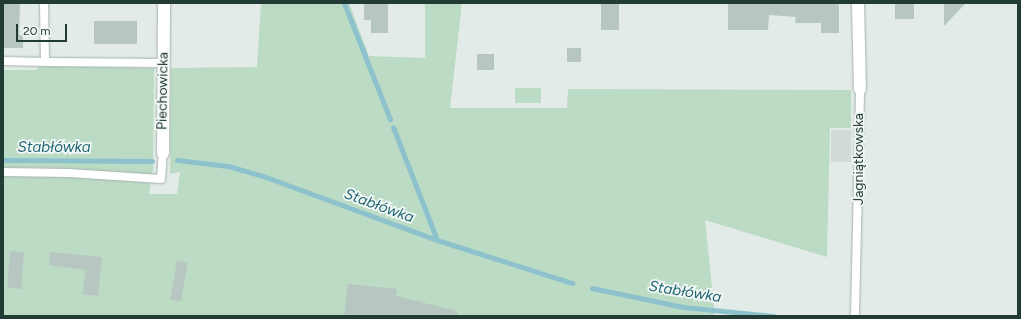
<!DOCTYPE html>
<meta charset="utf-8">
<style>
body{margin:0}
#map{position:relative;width:1021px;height:319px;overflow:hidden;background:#e2ebe7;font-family:Figtree,sans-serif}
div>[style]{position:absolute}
.built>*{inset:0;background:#d0dbd6;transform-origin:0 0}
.green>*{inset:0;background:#bcdbc5;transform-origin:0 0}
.stream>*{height:5px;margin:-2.5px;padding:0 2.5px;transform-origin:2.5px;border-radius:2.5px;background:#8dc2cd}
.building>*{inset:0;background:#b7c6c0;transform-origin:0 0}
.roads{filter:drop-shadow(0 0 1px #a5b3ae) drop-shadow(0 0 1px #a5b3ae)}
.lane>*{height:8px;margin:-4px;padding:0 4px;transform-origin:4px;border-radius:4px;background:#fff}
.street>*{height:12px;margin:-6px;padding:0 6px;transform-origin:6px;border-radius:6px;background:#fff}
span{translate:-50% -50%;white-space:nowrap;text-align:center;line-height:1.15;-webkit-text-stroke:3.5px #f2f8f5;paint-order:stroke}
.street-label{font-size:14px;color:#233b35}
.water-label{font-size:15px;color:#216573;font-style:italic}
.frame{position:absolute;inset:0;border:4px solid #233b35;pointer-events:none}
.scale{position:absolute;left:16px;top:24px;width:51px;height:18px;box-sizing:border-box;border:2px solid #233b35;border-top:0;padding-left:5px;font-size:12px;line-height:14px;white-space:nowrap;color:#233b35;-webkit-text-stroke:3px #f2f8f5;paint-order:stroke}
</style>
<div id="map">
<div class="built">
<i style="left:831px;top:130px;width:20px;height:32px"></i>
</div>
<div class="green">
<i style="clip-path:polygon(261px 3px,349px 3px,369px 56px,425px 58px,425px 3px,462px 3px,450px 108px,567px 108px,568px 89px,851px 90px,851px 128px,830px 128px,827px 257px,705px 220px,715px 316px,3px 316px,3px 70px,37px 70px,38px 66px,154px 68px,153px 169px,149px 194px,177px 194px,180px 172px,170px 174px,171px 68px,257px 67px)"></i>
<i style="left:515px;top:88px;width:26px;height:15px"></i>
</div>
<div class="stream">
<i style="left:344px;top:3px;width:125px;rotate:68.4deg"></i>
<i style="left:393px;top:127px;width:121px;rotate:68.7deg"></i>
<i style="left:3px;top:160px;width:149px;rotate:0.4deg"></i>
<i style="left:177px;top:160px;width:51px;rotate:6.7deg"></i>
<i style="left:228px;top:166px;width:36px;rotate:16deg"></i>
<i style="left:263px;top:176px;width:185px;rotate:20.2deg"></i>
<i style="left:437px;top:240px;width:142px;rotate:17.7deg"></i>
<i style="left:592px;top:288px;width:93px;rotate:11.8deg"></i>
<i style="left:683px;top:307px;width:91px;rotate:5.6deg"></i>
</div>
<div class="building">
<i style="clip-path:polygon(3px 3px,20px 3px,19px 35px,23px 35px,23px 48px,3px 48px)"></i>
<i style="clip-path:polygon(364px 3px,388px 3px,388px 33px,371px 33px,371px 20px,364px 20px)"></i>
<i style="left:601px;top:3px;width:18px;height:27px"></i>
<i style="clip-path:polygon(728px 3px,836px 3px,839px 5px,839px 33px,821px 33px,821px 23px,795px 23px,796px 17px,769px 15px,768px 30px,728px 30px)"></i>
<i style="left:895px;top:3px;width:19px;height:16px"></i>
<i style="clip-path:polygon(944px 3px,966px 3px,944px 26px)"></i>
<i style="left:94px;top:21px;width:43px;height:23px"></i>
<i style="left:567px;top:48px;width:14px;height:14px"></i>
<i style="left:477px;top:54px;width:17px;height:16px"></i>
<i style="left:10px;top:251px;width:14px;height:37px;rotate:4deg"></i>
<i style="clip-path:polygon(50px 252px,102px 257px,98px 296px,82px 294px,86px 270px,49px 265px)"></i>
<i style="left:177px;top:261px;width:11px;height:39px;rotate:10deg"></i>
<i style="clip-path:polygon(348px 284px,397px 289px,396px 296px,457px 311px,457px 316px,344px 316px)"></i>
</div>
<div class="roads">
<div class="lane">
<i style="left:44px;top:3px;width:59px;rotate:89deg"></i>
<i style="left:45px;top:62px;width:119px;rotate:0.5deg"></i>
<i style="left:3px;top:61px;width:42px;rotate:1.4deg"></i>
<i style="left:3px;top:172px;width:66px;rotate:0.9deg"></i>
<i style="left:69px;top:173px;width:92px;rotate:3.7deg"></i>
<i style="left:161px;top:179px;width:26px;rotate:-86deg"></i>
<i style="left:855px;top:315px;width:226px;rotate:-88.7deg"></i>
</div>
<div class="street">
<i style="left:858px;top:3px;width:86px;rotate:88.7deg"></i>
<i style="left:163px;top:153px;width:150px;rotate:-89.6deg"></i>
</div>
</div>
<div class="street-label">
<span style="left:163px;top:91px;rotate:-89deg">Piechowicka</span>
<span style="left:859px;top:159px;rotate:-90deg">Jagniątkowska</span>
</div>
<div class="water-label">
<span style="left:54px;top:148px">Stabłówka</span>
<span style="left:379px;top:206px;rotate:20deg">Stabłówka</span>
<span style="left:685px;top:292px;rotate:9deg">Stabłówka</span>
</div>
<div class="frame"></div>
<div class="scale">20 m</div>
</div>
